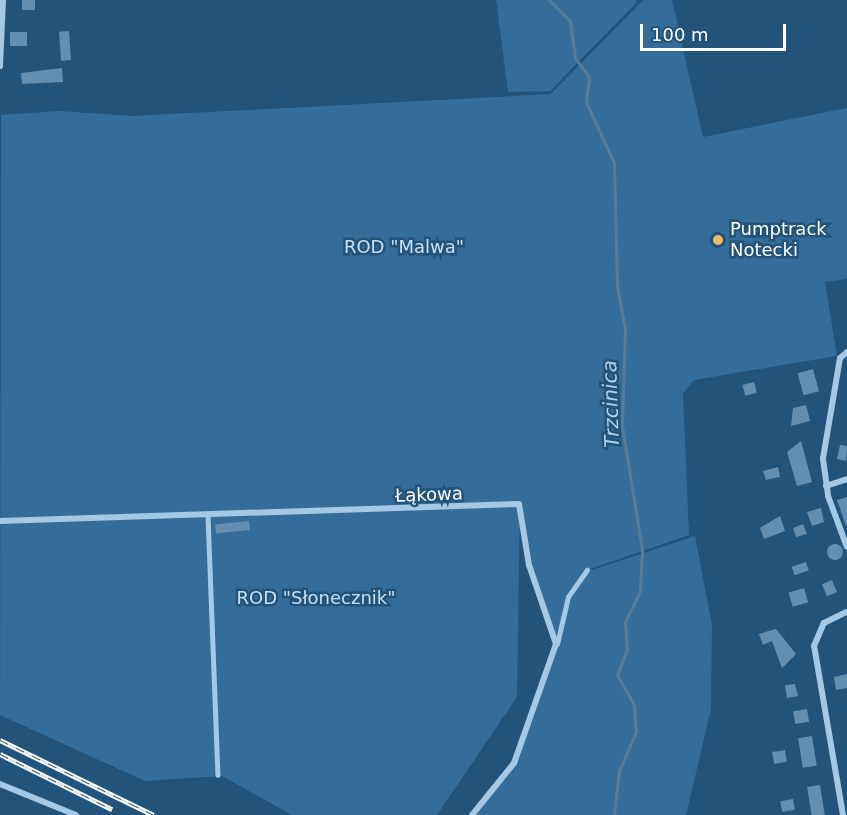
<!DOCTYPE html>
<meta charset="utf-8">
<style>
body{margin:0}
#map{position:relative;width:847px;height:815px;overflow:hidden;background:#21537b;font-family:"DejaVu Sans",sans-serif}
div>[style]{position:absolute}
.green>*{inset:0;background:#346d99}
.stream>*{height:3px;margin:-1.5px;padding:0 1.5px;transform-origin:1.5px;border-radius:1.5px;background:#577c99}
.building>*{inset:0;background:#628fb1;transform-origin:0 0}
.round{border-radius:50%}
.lane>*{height:4.5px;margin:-2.25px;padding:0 2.25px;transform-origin:2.25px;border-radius:2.25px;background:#a3c9e6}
.street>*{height:6px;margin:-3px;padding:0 3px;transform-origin:3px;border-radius:3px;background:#a3c9e6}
.rail>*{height:5px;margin-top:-2.5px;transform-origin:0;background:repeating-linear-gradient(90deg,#21537b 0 9px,#fff 0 18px);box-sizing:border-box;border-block:2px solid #fff}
.dots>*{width:16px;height:16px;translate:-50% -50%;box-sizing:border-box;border:3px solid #21537b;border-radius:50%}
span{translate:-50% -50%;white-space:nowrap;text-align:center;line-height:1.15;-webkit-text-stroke:5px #21537b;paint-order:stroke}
.poi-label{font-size:18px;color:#fff}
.left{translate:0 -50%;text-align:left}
.park-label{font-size:18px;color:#c6e1f4}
.street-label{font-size:18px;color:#fff}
.water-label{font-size:20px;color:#aed3ee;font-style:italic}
.scale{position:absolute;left:640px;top:24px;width:146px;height:27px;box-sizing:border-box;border:3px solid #fff;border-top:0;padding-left:8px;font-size:18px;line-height:21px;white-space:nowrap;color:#fff;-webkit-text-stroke:4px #21537b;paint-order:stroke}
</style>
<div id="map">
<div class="green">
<i style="clip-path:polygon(496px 0,636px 0,636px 3px,550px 91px,508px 92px)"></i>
<i style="clip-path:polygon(643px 0,672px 0,703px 137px,847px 108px,847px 279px,825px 282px,837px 356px,694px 380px,683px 393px,689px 535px,587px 570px,568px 597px,556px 644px,529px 565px,520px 506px,517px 697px,437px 815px,292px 815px,222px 776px,145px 781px,0 715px,1px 115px,59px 111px,133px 116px,551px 94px)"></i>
<i style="clip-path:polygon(695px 536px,712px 625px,711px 709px,686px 815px,476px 815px,518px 759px,572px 597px,589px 571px)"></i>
</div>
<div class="stream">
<i style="left:549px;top:0;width:30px;rotate:45deg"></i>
<i style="left:570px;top:21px;width:37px;rotate:82deg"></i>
<i style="left:575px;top:58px;width:24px;rotate:54deg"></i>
<i style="left:589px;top:77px;width:25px;rotate:97deg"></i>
<i style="left:586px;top:102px;width:67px;rotate:65.3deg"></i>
<i style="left:614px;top:163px;width:124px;rotate:88.6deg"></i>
<i style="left:617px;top:287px;width:43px;rotate:79.2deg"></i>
<i style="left:625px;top:329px;width:97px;rotate:91.8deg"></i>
<i style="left:622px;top:426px;width:126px;rotate:80.8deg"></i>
<i style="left:642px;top:550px;width:41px;rotate:92.8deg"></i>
<i style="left:640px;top:591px;width:34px;rotate:116deg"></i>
<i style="left:625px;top:622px;width:27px;rotate:86deg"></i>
<i style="left:627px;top:649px;width:28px;rotate:111deg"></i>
<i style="left:617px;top:675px;width:34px;rotate:60deg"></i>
<i style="left:634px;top:705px;width:27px;rotate:86deg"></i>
<i style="left:636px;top:732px;width:43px;rotate:113.6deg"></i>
<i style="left:619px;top:771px;width:44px;rotate:96.5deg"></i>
</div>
<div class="building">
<i style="left:22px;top:0;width:13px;height:10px"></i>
<i style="left:69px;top:31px;width:29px;height:10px;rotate:86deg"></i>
<i style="left:10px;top:32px;width:17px;height:14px"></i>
<i style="clip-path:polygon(62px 68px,63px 82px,22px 84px,21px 73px)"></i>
<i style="left:813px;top:369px;width:23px;height:16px;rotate:75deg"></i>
<i style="left:754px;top:382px;width:11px;height:12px;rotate:75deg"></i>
<i style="clip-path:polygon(806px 405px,810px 421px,791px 426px,793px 408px)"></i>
<i style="clip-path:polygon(801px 441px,812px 482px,797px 486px,787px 452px)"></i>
<i style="clip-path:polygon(840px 445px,847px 446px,846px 461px,837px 459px)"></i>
<i style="clip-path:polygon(778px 467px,780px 477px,766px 480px,763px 471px)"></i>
<i style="clip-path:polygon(847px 497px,847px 525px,846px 526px,837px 500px)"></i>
<i style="clip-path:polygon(821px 508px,824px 522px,812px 526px,807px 512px)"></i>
<i style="clip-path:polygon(780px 516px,785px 531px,764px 539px,760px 528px)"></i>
<i style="left:249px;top:521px;width:9px;height:34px;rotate:84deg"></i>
<i style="clip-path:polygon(803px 524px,807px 534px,796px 537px,793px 528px)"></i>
<i class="round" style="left:827px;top:544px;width:16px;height:16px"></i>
<i style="left:806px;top:562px;width:9px;height:15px;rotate:72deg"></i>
<i style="left:832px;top:580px;width:13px;height:11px;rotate:67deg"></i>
<i style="left:804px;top:588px;width:15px;height:16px;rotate:74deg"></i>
<i style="clip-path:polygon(776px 629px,796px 654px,782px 668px,772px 641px,763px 645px,759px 634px)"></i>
<i style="clip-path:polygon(847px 674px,847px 688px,836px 690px,834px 677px)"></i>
<i style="clip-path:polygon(795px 684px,798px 696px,787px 698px,785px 685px)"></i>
<i style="left:807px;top:709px;width:13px;height:14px;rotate:81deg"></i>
<i style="left:812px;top:736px;width:30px;height:14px;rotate:81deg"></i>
<i style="left:785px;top:750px;width:12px;height:13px;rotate:81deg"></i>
<i style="left:820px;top:785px;width:30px;height:13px;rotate:81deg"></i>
<i style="left:793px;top:799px;width:11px;height:13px;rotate:80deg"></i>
</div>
<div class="lane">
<i style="left:208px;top:516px;width:259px;rotate:87.8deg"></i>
<i style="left:557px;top:644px;width:48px;rotate:-76.8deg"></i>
<i style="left:568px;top:597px;width:33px;rotate:-55deg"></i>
</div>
<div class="street">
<i style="left:0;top:66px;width:66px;rotate:-87.4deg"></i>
<i style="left:847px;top:352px;width:9px;rotate:139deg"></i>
<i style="left:840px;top:358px;width:102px;rotate:99.6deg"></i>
<i style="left:823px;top:459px;width:37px;rotate:82deg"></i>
<i style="left:828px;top:496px;width:54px;rotate:69.6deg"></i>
<i style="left:826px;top:486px;width:22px;rotate:-18deg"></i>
<i style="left:0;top:521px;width:519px;rotate:-1.88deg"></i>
<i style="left:519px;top:504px;width:62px;rotate:80.7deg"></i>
<i style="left:529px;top:565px;width:83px;rotate:71.1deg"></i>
<i style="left:556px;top:644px;width:126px;rotate:109.4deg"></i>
<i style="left:514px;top:763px;width:67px;rotate:128.9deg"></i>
<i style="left:0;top:784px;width:82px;rotate:22.2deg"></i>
<i style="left:843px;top:815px;width:171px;rotate:-99.7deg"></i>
<i style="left:814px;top:646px;width:25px;rotate:-67deg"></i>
<i style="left:824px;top:623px;width:25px;rotate:-26deg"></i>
</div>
<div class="rail">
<i style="left:0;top:740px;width:171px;rotate:26deg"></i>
<i style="left:0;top:754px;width:125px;rotate:26.2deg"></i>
</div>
<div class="dots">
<i style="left:718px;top:240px;background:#f2b965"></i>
</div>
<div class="poi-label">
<span class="left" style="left:730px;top:240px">Pumptrack<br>Notecki</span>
</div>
<div class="park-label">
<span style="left:404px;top:247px">ROD "Malwa"</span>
<span style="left:316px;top:598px">ROD "Słonecznik"</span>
</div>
<div class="street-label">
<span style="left:429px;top:495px;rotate:-2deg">Łąkowa</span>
</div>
<div class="water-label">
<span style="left:611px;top:404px;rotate:-92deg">Trzcinica</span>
</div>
<div class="scale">100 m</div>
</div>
